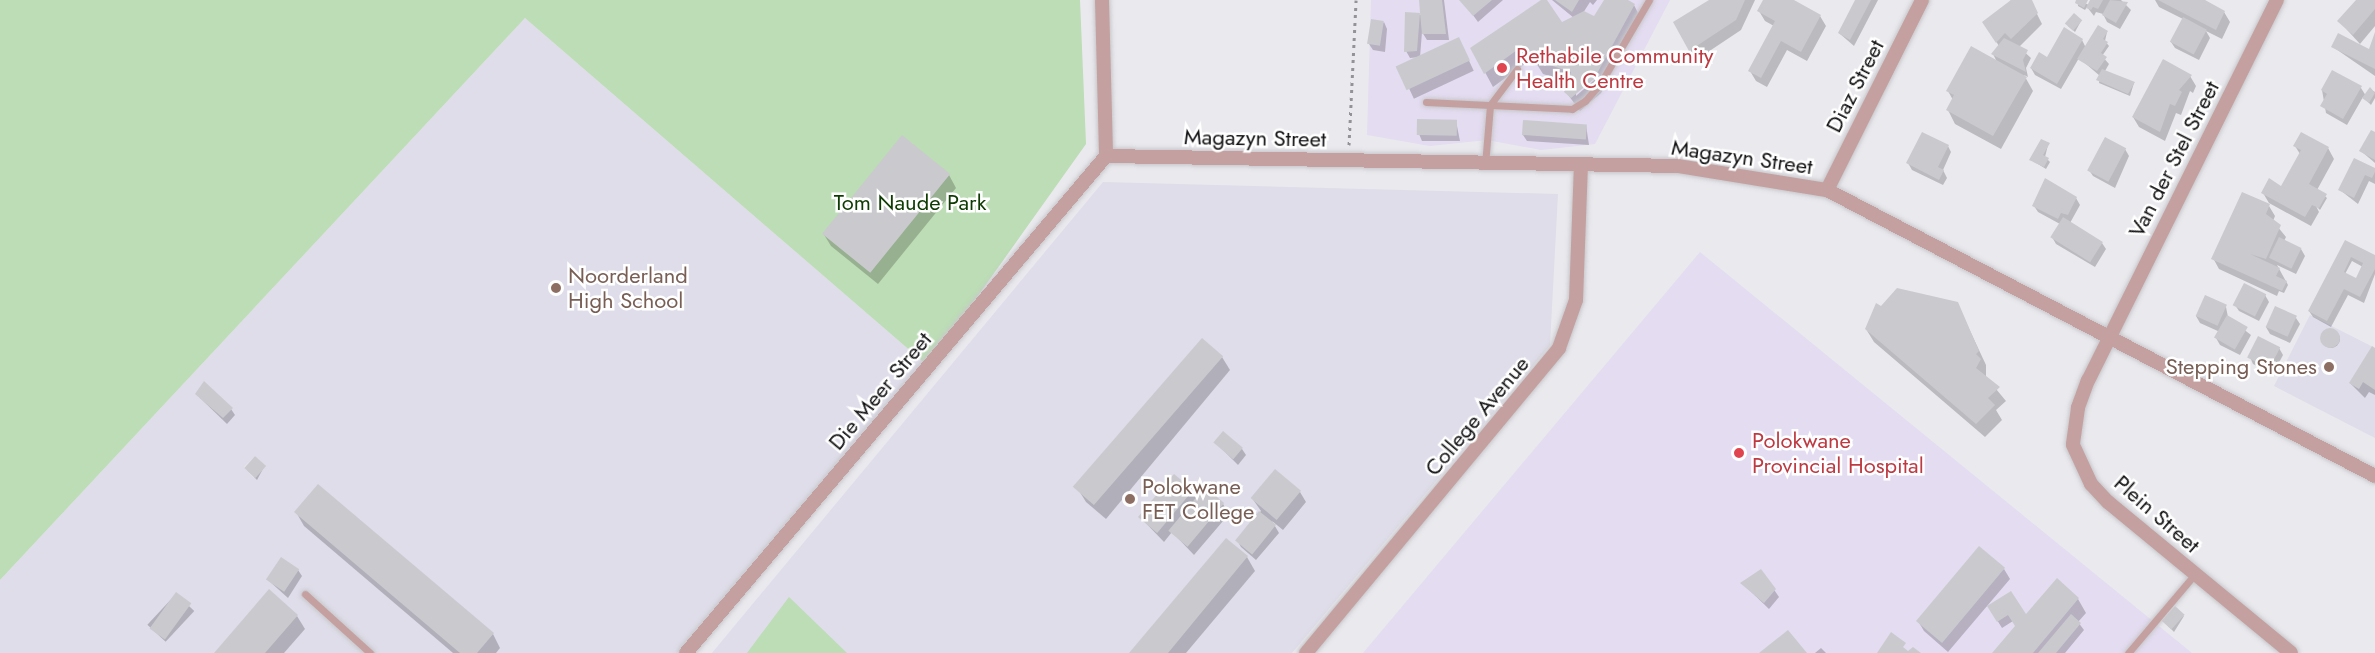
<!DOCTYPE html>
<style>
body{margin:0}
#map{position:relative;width:2375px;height:653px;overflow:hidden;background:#eae9ee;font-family:Jost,sans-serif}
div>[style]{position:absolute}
.built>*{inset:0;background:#dedde9}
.medical>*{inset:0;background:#e4dcf1}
.green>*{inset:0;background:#bcddb5}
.shadow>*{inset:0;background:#0003;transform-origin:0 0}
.round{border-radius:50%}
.building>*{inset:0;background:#cacace;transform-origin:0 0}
.path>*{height:3px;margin-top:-1.5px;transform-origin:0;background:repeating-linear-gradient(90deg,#939397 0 3px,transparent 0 7.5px)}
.roads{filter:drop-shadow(0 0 2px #c7c7cb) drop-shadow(0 0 2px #c7c7cb)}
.service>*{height:7px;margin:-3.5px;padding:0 3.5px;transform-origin:3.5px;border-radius:3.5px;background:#c4a1a0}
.minor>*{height:14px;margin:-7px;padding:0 7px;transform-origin:7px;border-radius:7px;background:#c4a1a0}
.dots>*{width:16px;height:16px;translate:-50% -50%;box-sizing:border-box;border:3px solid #fff;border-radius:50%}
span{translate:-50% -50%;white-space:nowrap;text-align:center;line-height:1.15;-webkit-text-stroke:5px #fff;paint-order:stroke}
.health-label{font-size:22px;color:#be3a42}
.left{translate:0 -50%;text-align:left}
.street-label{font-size:22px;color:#121214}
.park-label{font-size:22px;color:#0e3b02}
.education-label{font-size:22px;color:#785e54}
.right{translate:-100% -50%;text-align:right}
</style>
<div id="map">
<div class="built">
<i style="clip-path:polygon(evenodd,525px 18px,928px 366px,677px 653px,0 653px,0 580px,525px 18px,255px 456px,265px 466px,254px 478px,244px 467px,255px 456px)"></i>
<i style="clip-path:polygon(1103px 182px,1558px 194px,1550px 345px,1292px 653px,712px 653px)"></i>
<i style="clip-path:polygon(2310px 315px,2375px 348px,2375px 438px,2274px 386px)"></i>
</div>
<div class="medical">
<i style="clip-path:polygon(1371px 0,1670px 0,1595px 144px,1541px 150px,1487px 140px,1430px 146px,1367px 135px)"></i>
<i style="clip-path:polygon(1700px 252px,2192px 653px,1363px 653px)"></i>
</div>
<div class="green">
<i style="clip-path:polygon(0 0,1080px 0,1086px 144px,928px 366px,525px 18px,0 580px)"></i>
<i style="clip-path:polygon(789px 597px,847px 653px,747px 653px)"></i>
</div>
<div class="shadow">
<i style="clip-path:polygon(1420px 0,1444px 0,1449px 40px,1427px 40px,1422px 32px,1420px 57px,1410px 58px,1406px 51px,1406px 14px,1422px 15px)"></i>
<i style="clip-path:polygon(1462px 0,1503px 0,1478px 22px)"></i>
<i style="clip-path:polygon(evenodd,1544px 0,1561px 24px,1574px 18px,1552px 0,1597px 0,1593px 5px,1590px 2px,1583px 13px,1595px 18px,1606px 0,1625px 0,1634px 5px,1641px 19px,1601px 93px,1580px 111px,1566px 92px,1569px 82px,1543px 74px,1533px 58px,1493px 87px,1472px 48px,1544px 0,1598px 73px,1600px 75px,1576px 96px,1576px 92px,1598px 73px)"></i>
<i style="clip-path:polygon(1711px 0,1755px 0,1741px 30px,1696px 60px,1675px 22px)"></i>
<i style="clip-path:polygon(1764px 0,1790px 0,1820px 16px,1826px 26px,1807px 61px,1787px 50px,1767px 87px,1756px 81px,1750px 71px,1774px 26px,1765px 21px,1759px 11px)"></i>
<i style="clip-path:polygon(1857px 0,1878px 0,1854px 46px,1839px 33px)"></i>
<i style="clip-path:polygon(2011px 0,2030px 0,2042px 24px,2019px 47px,2031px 58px,2026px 68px,2028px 77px,2024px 75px,2033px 91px,2001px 149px,1955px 124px,1948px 110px,1953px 100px,1948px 91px,1997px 62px,1993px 54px,1999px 46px,1990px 32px)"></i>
<i style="clip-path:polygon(2078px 0,2089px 5px,2093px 0,2121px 0,2131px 10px,2120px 29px,2107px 22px,2103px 14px,2096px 12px,2094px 16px,2087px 7px,2085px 10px,2078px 6px)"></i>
<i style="clip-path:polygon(2155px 0,2204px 0,2224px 12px,2230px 22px,2222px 39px,2206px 31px,2210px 38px,2199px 60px,2175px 48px,2171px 42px,2183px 19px,2159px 7px)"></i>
<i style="clip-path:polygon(2358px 0,2375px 0,2375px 26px,2360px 44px,2339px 21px)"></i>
<i style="clip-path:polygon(2081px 21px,2075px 32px,2068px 26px)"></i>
<i style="clip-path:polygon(1384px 22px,1387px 29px,1385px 52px,1373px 50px,1369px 44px)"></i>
<i style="clip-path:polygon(2107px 32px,2105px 41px,2109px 46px,2102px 56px,2109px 64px,2105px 71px,2134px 83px,2130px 96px,2099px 83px,2100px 76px,2079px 58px,2061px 89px,2035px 75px,2031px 68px,2082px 40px,2086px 48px)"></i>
<i style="clip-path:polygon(2375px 37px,2375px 76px,2333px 47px,2369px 51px)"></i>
<i style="left:1464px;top:50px;width:23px;height:66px;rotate:65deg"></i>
<i style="clip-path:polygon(2190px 76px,2196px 86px,2193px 93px,2190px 91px,2181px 115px,2176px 113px,2165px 141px,2139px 127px,2133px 117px)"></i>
<i style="clip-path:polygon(2361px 88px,2366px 96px,2370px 89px,2375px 92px,2375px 98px,2371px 105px,2363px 97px,2347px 125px,2326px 113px,2322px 90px)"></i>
<i style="clip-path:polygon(1456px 121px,1460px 141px,1422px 141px,1419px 134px)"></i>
<i style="clip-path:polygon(1586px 125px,1589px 145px,1527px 141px,1523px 135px)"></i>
<i style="clip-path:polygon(2375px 133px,2375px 163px,2361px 151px)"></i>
<i style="clip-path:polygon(2048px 145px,2045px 157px,2050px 162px,2046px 169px,2031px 160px)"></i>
<i style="clip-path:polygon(1948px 146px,1951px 152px,1943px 170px,1947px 178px,1943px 185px,1912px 170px,1908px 163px)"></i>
<i style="clip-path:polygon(2295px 146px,2328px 148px,2334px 159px,2317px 190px,2327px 198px,2320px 210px,2316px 206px,2319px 212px,2311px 226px,2269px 203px,2263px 193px,2282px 188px,2300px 154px)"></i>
<i style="clip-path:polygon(2125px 149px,2129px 156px,2115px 188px,2093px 176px,2089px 170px)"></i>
<i style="clip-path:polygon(2355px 160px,2375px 170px,2375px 184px,2369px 181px,2358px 204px,2340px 190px)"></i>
<i style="clip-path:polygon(949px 175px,956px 188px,878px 284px,831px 246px,823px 233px)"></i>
<i style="clip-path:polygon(2076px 198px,2080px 205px,2070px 223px,2102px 243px,2106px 249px,2095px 267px,2056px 244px,2052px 237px,2060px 224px,2038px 212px,2034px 206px)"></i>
<i style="clip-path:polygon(2269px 206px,2275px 216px,2273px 221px,2286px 237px,2284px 241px,2301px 249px,2305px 256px,2296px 274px,2277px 265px,2288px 285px,2284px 293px,2279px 291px,2277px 296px,2219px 269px,2213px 258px)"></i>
<i style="clip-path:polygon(evenodd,2346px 242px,2375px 256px,2375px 274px,2364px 303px,2348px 295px,2331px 327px,2313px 317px,2309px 311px,2346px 242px,2352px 261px,2363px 267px,2357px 280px,2345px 274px,2352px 261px)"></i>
<i style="clip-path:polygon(2265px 295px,2269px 302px,2259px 321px,2239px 311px,2235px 305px)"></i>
<i style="clip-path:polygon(1957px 303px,1986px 365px,1986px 377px,2006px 401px,1996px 410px,2002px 420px,1985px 437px,1874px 342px,1866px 329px,1881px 308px)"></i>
<i style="clip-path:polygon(2226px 307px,2228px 317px,2251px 335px,2240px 355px,2220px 345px,2216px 338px,2220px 332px,2200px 323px,2196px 316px)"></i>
<i style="clip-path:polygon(2296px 318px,2300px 324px,2290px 343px,2270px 334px,2266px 327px)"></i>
<i class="round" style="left:2322px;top:330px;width:18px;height:18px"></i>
<i style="clip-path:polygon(2279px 348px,2283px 355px,2273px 374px,2253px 364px,2250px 357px)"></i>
<i style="clip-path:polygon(2375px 351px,2375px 395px,2369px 392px,2365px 398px,2350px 383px)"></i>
<i style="clip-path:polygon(1222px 357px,1230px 370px,1106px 519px,1086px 502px,1078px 489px)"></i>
<i style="clip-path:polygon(196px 394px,231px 409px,235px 415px,227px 424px)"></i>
<i style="clip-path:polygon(1215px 442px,1242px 449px,1246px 455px,1238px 465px)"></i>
<i style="clip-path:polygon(264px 467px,257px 480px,247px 470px)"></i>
<i style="clip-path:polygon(1192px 491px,1197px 499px,1223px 504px,1229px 514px,1194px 555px,1172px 532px,1164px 542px,1140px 517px)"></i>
<i style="clip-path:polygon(1300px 492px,1306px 502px,1283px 530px,1272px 521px,1279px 533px,1256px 560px,1241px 547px,1237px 540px,1261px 511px,1252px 498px)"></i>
<i style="clip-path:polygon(296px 512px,493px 634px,500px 648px,496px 653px,453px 653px,304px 526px)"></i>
<i style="clip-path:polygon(1226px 540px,1247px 557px,1255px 571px,1186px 653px,1131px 653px)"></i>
<i style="clip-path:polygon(2004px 569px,2010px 579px,1948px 652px,1924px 631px,1918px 621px)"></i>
<i style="clip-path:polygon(298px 570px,302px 576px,288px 598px,268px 580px)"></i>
<i style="clip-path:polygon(1761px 571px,1779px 597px,1769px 609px,1742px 583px)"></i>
<i style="clip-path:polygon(2057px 580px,2078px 599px,2086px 613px,2078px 622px,2084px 630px,2065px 653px,1994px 653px,2017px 627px,2013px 621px,2002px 628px,1989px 607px,2025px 617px)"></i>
<i style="left:176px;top:594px;width:25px;height:42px;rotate:43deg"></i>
<i style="clip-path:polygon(297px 616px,305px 629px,284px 653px,216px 653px)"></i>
<i style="clip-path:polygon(2184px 616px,2174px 632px,2163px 621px)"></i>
<i style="clip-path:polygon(1821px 648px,1826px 653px,1815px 653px)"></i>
</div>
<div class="building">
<i style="clip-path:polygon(1419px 0,1442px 0,1446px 34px,1422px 34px,1420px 13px,1417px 51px,1404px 52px,1405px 12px,1420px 13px)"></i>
<i style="clip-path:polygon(1459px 0,1492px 0,1473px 16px)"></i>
<i style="clip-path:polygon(1541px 0,1547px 0,1562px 22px,1584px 11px,1594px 16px,1604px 0,1628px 0,1635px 4px,1594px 79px,1571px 98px,1564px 92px,1571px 72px,1534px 60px,1524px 45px,1484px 74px,1470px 48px)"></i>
<i style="clip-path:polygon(1555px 0,1579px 0,1572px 12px)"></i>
<i style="clip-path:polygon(1709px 0,1745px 0,1736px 20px,1689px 51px,1673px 22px)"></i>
<i style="clip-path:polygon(1763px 0,1794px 0,1821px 15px,1801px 52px,1781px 41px,1761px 78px,1748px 71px,1775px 21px,1757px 11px)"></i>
<i style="clip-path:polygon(1855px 0,1871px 0,1850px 40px,1838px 33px)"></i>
<i style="clip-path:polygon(2011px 0,2032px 0,2038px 13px,2011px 39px,2005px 33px,1996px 43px,1982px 22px)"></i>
<i style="clip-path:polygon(2076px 0,2088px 0,2084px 8px,2075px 3px)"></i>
<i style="clip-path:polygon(2090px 0,2103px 0,2098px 9px,2093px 7px,2091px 10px,2086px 8px)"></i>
<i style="clip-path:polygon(2110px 0,2128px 2px,2116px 23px,2102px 15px)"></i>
<i style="clip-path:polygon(2158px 0,2205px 0,2225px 11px,2216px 30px)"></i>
<i style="clip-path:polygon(2356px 0,2375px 0,2375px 9px,2353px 35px,2337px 21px)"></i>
<i style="left:2074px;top:13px;width:11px;height:14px;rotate:41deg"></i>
<i style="left:2183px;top:17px;width:27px;height:28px;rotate:28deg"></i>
<i style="left:1371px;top:19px;width:13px;height:25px;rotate:9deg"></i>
<i style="clip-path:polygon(2098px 25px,2108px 31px,2103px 39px,2108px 42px,2101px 53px,2107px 57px,2097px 71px,2077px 59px)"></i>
<i style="clip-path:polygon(2064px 27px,2083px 39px,2057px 84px,2030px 68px,2039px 52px,2047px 57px)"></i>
<i style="clip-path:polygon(2375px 32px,2375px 69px,2331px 47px,2338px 33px,2369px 49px)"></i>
<i style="left:1459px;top:37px;width:26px;height:70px;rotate:65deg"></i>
<i style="clip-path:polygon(2004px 38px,2028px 50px,2023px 60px,2026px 72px,1991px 54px)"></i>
<i style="clip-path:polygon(1971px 46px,2027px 77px,1993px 136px,1946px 110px,1954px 95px,1946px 91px)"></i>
<i style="clip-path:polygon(2163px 59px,2192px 75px,2179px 90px,2182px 92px,2175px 106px,2170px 104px,2160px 132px,2132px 117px)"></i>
<i style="clip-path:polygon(2102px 69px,2135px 82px,2128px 94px,2096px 80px)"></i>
<i style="clip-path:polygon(2332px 70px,2362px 86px,2343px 119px,2320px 106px,2327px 94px,2321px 90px)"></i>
<i style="clip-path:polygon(2370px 87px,2375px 93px,2369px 103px,2362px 98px)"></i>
<i style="left:1417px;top:119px;width:40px;height:16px;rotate:1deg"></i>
<i style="left:1523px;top:120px;width:64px;height:15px;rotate:4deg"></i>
<i style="clip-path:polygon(2371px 130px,2375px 132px,2375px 160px,2359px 151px)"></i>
<i style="clip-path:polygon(1922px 132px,1949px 145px,1938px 167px,1944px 170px,1939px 180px,1906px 163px)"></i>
<i style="clip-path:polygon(2301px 132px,2329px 147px,2309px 184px,2327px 194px,2319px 208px,2312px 205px,2305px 217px,2261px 193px,2269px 178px,2281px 186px,2301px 150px,2293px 146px)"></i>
<i style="left:902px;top:135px;width:62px;height:127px;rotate:39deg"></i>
<i style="left:2105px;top:137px;width:24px;height:38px;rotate:28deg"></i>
<i style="clip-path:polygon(2041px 139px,2050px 143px,2043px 155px,2049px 158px,2044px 167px,2029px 160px)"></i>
<i style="clip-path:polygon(2354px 158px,2375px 168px,2375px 172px,2372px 178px,2365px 175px,2354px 198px,2338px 190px)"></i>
<i style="clip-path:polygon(2045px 178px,2077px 197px,2068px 215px,2061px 213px,2058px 219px,2032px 206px)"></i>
<i style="clip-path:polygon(2242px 192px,2270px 204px,2266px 214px,2281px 225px,2266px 259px,2250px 254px,2280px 268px,2276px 276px,2287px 281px,2282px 291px,2211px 259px)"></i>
<i style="left:2063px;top:217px;width:47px;height:24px;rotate:32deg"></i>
<i style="left:2279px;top:237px;width:25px;height:23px;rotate:26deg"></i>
<i style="clip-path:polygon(evenodd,2345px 240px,2375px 255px,2375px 269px,2360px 297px,2344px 289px,2327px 321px,2308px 311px,2345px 240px,2351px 257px,2363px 263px,2356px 278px,2344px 272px,2351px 257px)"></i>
<i style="left:2244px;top:283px;width:25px;height:25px;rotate:27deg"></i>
<i style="clip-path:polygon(1897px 288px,1958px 302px,1979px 351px,1976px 354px,1981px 359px,1976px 368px,2000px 387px,1988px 398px,1995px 405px,1976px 424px,1865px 329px,1876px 303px,1881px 306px)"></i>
<i style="left:2205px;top:295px;width:24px;height:23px;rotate:24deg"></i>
<i style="left:2275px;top:306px;width:24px;height:23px;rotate:24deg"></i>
<i style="left:2227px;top:315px;width:24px;height:26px;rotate:30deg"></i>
<i class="round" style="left:2320px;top:328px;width:20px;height:20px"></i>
<i style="left:2258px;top:336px;width:25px;height:24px;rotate:27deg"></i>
<i style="left:1202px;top:338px;width:28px;height:197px;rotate:41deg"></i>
<i style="clip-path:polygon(2372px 346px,2375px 348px,2375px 390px,2363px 382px,2359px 389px,2349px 383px)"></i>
<i style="clip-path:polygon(204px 381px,233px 408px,223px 418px,195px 394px)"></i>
<i style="left:1223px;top:431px;width:26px;height:15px;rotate:40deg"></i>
<i style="left:255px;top:456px;width:15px;height:16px;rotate:42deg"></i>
<i style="left:1275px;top:469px;width:34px;height:38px;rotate:40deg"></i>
<i style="left:1174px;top:474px;width:25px;height:56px;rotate:40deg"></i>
<i style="clip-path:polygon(318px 484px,494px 633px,477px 653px,460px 653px,294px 512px)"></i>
<i style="left:1205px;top:487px;width:25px;height:57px;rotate:40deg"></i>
<i style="left:1259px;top:511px;width:22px;height:38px;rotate:39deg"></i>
<i style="clip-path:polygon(1226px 538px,1248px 556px,1168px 653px,1129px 653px)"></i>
<i style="left:1979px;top:546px;width:34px;height:98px;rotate:40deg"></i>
<i style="left:281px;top:557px;width:22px;height:27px;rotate:34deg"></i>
<i style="clip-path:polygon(1761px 569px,1776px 589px,1764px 603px,1740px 583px)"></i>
<i style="clip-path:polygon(2057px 578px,2079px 598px,2033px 653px,1992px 653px,2015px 626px,2008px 615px,1997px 622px,1987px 606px,2011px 591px,2026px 614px)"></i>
<i style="clip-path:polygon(269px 589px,298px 615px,265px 653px,214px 653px)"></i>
<i style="left:176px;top:592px;width:19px;height:45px;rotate:36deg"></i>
<i style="left:2175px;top:606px;width:13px;height:20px;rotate:42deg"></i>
<i style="clip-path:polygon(2071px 614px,2081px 623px,2056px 653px,2038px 653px)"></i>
<i style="clip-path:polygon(1788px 630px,1807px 653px,1759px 653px)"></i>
<i style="clip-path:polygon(1891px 632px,1906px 643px,1903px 647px,1908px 651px,1913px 647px,1921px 653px,1877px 653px)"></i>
</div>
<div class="path">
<i style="left:1349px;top:145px;width:145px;rotate:-87.2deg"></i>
</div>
<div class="roads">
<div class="service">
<i style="left:1426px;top:102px;width:146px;rotate:2.7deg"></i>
<i style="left:1572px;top:109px;width:15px;rotate:-32deg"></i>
<i style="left:1585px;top:101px;width:23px;rotate:-49deg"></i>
<i style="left:1600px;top:84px;width:97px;rotate:-59.7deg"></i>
<i style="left:1485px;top:165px;width:60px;rotate:-85.2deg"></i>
<i style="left:1490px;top:105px;width:45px;rotate:-53.1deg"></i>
<i style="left:305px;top:594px;width:88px;rotate:42.2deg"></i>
<i style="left:2128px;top:653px;width:104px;rotate:-49.7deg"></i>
</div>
<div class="minor">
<i style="left:1102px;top:0;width:156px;rotate:88.5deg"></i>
<i style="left:2277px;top:0;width:424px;rotate:116.4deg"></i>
<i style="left:2088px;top:380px;width:30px;rotate:110deg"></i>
<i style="left:2078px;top:408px;width:37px;rotate:98deg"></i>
<i style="left:2073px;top:445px;width:43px;rotate:65.2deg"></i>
<i style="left:2091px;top:484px;width:25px;rotate:47deg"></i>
<i style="left:2108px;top:502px;width:237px;rotate:39.5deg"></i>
<i style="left:1106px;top:156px;width:572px;rotate:1deg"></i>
<i style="left:1678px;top:166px;width:151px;rotate:9.2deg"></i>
<i style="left:1827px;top:190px;width:618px;rotate:27.56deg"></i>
<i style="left:1827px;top:190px;width:212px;rotate:-63.4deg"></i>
<i style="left:686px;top:653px;width:651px;rotate:-49.8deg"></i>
<i style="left:1306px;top:653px;width:396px;rotate:-50.3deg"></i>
<i style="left:1559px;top:348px;width:51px;rotate:-70.5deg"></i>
<i style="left:1576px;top:300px;width:135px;rotate:-87.9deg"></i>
</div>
</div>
<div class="dots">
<i style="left:1502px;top:68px;background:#e0444e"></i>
<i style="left:556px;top:288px;background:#8d6e63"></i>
<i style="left:2329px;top:367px;background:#8d6e63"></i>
<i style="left:1739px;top:453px;background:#e0444e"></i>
<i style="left:1130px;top:499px;background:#8d6e63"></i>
</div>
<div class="health-label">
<span class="left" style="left:1516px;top:68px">Rethabile Community<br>Health Centre</span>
<span class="left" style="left:1752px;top:453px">Polokwane<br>Provincial Hospital</span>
</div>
<div class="street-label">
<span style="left:1855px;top:86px;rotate:-63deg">Diaz Street</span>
<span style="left:1255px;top:138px;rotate:1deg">Magazyn Street</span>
<span style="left:1742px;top:157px;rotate:8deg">Magazyn Street</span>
<span style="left:2174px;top:159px;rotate:-63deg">Van der Stel Street</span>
<span style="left:880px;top:391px;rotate:-50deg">Die Meer Street</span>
<span style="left:1477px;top:416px;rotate:-50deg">College Avenue</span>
<span style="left:2157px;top:514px;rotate:41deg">Plein Street</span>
</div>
<div class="park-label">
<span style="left:910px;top:203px">Tom Naude Park</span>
</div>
<div class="education-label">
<span class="left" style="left:568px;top:288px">Noorderland<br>High School</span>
<span class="right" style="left:2317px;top:367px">Stepping Stones</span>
<span class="left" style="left:1142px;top:499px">Polokwane<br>FET College</span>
</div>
</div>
